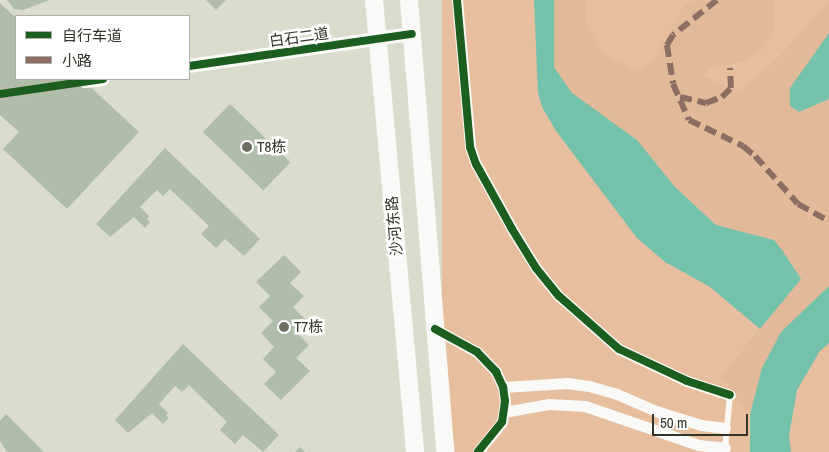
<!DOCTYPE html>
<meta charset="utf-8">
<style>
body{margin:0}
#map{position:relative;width:829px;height:452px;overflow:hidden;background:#daddcb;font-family:"Archivo Narrow","Noto Sans SC",sans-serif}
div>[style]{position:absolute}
.green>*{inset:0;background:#e7bf9f;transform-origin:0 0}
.forest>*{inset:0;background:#e2ba9a}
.water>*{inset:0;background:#74c2ac}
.building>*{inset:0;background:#b0bdaa;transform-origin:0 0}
.tertiary-tunnel>*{height:14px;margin-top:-7px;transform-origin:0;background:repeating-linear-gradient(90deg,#b8bbaa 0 14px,transparent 0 21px)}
.service>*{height:5.5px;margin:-2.75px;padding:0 2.75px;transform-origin:2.75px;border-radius:2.75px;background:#f9faf7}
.minor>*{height:11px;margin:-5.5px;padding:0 5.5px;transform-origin:5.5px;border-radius:5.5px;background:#f9faf7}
.tertiary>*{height:14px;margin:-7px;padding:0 7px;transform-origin:7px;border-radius:7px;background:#f9faf7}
.primary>*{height:18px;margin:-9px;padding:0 9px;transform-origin:9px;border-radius:9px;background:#f9faf7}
.quiet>*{height:6px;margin-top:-3px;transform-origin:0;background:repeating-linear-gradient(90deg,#8d6e63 0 12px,transparent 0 18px)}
.cycleway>*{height:8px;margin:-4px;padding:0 4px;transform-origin:4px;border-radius:4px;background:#1b5e20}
.dots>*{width:14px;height:14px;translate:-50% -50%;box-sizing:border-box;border:2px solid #fff;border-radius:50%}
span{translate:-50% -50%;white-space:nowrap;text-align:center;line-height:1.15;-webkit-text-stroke:5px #fff;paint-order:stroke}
.street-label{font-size:15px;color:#323427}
.poi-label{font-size:15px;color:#323427}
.left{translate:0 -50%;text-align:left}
.legend{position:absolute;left:15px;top:15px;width:175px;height:65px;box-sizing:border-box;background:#fff;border:1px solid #adaea9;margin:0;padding:6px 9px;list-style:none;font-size:15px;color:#323427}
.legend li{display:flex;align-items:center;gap:10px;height:25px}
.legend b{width:25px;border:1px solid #adaea9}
.scale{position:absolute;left:652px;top:414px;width:96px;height:22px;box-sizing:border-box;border:2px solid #323427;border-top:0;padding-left:6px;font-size:15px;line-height:18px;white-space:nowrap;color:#323427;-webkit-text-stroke:4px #fff;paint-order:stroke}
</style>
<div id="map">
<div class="green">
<i style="left:442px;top:0;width:387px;height:454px"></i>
</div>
<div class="forest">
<i style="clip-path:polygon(554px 0,587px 0,585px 21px,603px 53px,637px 71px,655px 59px,685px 4px,700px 0,773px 0,775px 21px,772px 35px,764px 48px,744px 61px,710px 69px,702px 76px,739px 91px,777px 59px,829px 0,829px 33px,790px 88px,790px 105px,814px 106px,829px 99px,829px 286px,781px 332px,762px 368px,750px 415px,721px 376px,801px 279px,762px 236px,730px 231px,716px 225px,675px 187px,637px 140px,572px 93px,560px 80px,554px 67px,551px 50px)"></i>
</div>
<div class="water">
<i style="clip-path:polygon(534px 0,554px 0,554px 67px,572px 93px,637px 140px,675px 187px,716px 225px,774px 240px,782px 250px,801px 279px,760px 329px,710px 287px,665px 262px,637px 238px,556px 131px,542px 107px,538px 93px)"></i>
<i style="clip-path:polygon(829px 33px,829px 99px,799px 112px,790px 106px,790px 88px)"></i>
<i style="clip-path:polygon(829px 286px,829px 343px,820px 351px,797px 390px,789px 436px,791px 452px,750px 452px,750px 415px,762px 368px,781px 332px)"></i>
</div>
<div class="building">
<i style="clip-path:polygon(7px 0,50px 0,23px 10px,14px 9px)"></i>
<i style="clip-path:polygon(206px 0,226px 0,216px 10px)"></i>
<i style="clip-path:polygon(0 3px,16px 18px,16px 79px,82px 79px,139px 132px,67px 209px,3px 149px,19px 132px,0 115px)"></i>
<i style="left:230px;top:104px;width:84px;height:39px;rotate:44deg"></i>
<i style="clip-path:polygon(165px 148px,260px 239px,244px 256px,225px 239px,216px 248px,201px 234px,209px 226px,170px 189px,163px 196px,157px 190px,140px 207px,149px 216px,147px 219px,150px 222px,145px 228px,134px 217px,110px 237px,96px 224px)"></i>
<i style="clip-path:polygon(284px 255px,301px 272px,290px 283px,304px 296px,293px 307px,307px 321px,296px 332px,309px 345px,296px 358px,310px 371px,281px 400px,264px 384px,276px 372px,263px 359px,274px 347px,261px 333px,273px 321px,259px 307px,270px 296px,256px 282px)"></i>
<i style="clip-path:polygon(183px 344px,279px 435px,263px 452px,243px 435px,235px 444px,220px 430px,227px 422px,189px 385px,182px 392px,175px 386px,159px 404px,168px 413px,166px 415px,169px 418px,163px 424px,152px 413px,128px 433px,115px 420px)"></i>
<i style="clip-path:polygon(6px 414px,44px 452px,7px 452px,0 441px,0 421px)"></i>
<i style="clip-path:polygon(300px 447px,305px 452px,295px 452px)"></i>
</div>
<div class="tertiary-tunnel">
<i style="left:0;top:94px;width:86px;rotate:-8.7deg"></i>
</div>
<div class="service">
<i style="left:725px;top:450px;width:55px;rotate:-84.8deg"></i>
</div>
<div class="minor">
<i style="left:457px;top:0;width:148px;rotate:84.9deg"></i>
<i style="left:470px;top:147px;width:18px;rotate:71deg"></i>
<i style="left:476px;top:164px;width:74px;rotate:61deg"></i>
<i style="left:512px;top:229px;width:46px;rotate:58.4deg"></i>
<i style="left:536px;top:268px;width:36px;rotate:51deg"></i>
<i style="left:559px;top:296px;width:80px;rotate:41.5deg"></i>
<i style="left:619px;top:349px;width:75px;rotate:25.2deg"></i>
<i style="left:687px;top:381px;width:45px;rotate:18deg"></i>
<i style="left:435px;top:329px;width:48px;rotate:28.7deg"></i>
<i style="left:477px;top:352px;width:28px;rotate:46deg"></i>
<i style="left:496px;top:372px;width:17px;rotate:65deg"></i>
<i style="left:503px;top:387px;width:14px;rotate:82deg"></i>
<i style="left:505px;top:401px;width:21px;rotate:98deg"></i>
<i style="left:502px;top:422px;width:38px;rotate:129deg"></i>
<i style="left:503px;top:387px;width:64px;rotate:-3.6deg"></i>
<i style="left:567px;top:383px;width:22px;rotate:8deg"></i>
<i style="left:589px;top:386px;width:29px;rotate:16deg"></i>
<i style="left:617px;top:394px;width:43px;rotate:23.6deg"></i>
<i style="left:656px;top:411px;width:47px;rotate:17.3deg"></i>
<i style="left:701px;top:425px;width:24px;rotate:7deg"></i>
<i style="left:504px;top:412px;width:46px;rotate:-10.1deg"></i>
<i style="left:549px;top:404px;width:36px;rotate:3deg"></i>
<i style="left:585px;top:406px;width:120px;rotate:19deg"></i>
<i style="left:698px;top:445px;width:27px;rotate:6deg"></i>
</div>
<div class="tertiary">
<i style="left:189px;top:66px;width:225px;rotate:-8.2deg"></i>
<i style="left:85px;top:81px;width:18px;rotate:-6deg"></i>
</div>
<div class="primary">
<i style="left:374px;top:0;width:454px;rotate:84.8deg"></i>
<i style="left:409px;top:0;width:453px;rotate:85.4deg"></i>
</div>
<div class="quiet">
<i style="left:717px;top:0;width:56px;rotate:141.5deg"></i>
<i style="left:673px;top:35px;width:12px;rotate:121deg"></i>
<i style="left:667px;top:45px;width:39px;rotate:81deg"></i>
<i style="left:673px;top:84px;width:39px;rotate:66deg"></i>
<i style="left:689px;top:120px;width:60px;rotate:25.7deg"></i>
<i style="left:743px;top:146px;width:16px;rotate:40deg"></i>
<i style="left:755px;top:156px;width:64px;rotate:48.1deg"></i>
<i style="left:798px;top:204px;width:35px;rotate:29deg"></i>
<i style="left:680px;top:97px;width:27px;rotate:13deg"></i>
<i style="left:706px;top:103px;width:17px;rotate:-21deg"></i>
<i style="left:722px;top:97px;width:13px;rotate:-45deg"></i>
<i style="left:731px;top:88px;width:20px;rotate:-93deg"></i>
</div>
<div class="cycleway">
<i style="left:457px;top:0;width:148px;rotate:84.9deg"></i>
<i style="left:470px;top:147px;width:18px;rotate:71deg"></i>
<i style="left:476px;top:164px;width:74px;rotate:61deg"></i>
<i style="left:512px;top:229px;width:46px;rotate:58.4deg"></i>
<i style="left:536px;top:268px;width:36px;rotate:51deg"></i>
<i style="left:559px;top:296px;width:80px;rotate:41.5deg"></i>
<i style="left:619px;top:349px;width:75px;rotate:25.2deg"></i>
<i style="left:687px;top:381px;width:45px;rotate:18deg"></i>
<i style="left:189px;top:66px;width:225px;rotate:-8.2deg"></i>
<i style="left:0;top:94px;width:104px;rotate:-8.3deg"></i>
<i style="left:435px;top:329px;width:48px;rotate:28.7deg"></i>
<i style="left:477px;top:352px;width:28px;rotate:46deg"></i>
<i style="left:496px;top:372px;width:17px;rotate:65deg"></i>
<i style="left:503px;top:387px;width:14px;rotate:82deg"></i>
<i style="left:505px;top:401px;width:21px;rotate:98deg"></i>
<i style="left:502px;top:422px;width:38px;rotate:129deg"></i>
</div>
<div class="dots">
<i style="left:247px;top:147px;background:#6d6f60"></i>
<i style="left:284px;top:327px;background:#6d6f60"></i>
</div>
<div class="street-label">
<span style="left:299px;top:37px;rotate:-8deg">白石二道</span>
<span style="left:394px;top:226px;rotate:-95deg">沙河东路</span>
</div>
<div class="poi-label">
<span class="left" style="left:257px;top:147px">T8栋</span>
<span class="left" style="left:294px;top:327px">T7栋</span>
</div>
<ul class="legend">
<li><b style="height:6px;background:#1b5e20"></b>自行车道</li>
<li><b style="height:6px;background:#8d6e63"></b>小路</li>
</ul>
<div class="scale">50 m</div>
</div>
